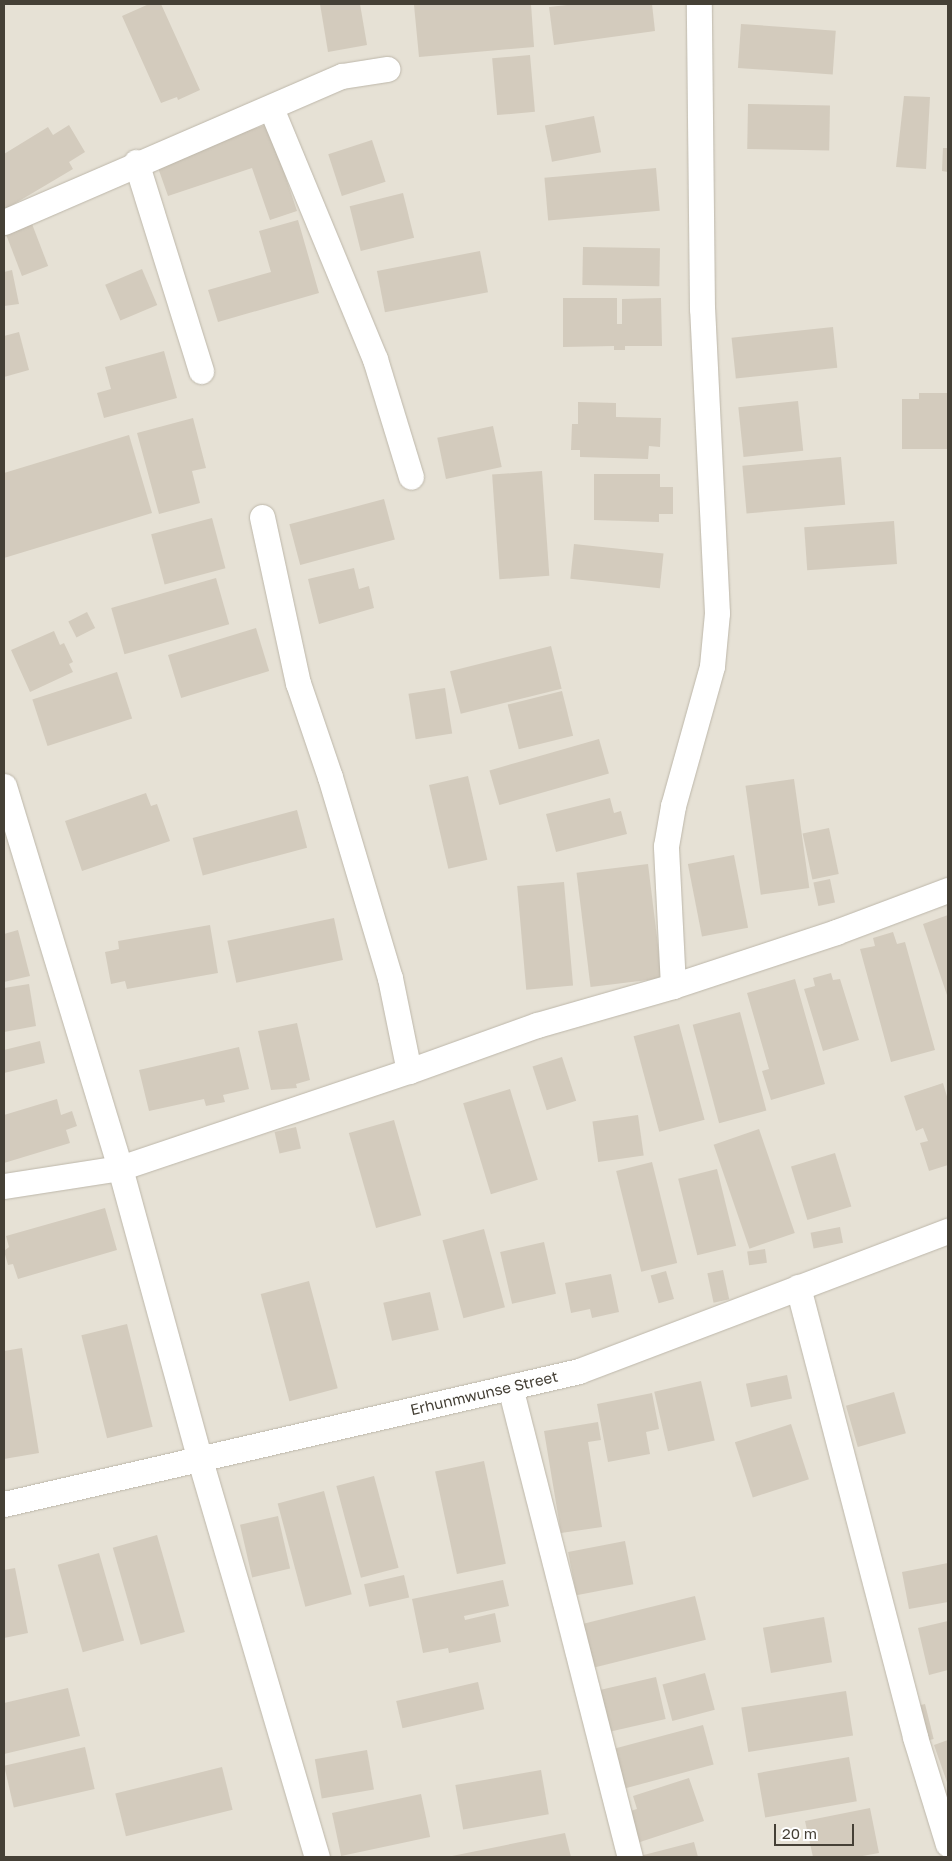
<!DOCTYPE html>
<style>
body{margin:0}
#map{position:relative;width:952px;height:1861px;overflow:hidden;background:#f2efe7;font-family:"Golos Text",sans-serif}
div>[style]{position:absolute}
.residential>*{inset:0;background:#e6e1d5;transform-origin:0 0}
.building>*{inset:0;background:#d3cbbd;transform-origin:0 0}
.roads{filter:drop-shadow(0 0 1px #bdb7aa) drop-shadow(0 0 1px #bdb7aa)}
.minor>*{height:25px;margin:-12.5px;padding:0 12.5px;transform-origin:12.5px;border-radius:12.5px;background:#fff}
span{translate:-50% -50%;white-space:nowrap;text-align:center;line-height:1.15;-webkit-text-stroke:4px #fff;paint-order:stroke}
.street-label{font-size:15px;color:#454036}
.frame{position:absolute;inset:0;border:5px solid #454036;pointer-events:none}
.scale{position:absolute;left:774px;top:1824px;width:80px;height:22px;box-sizing:border-box;border:2px solid #454036;border-top:0;padding-left:6px;font-size:15px;line-height:18px;white-space:nowrap;color:#454036;-webkit-text-stroke:4px #fff;paint-order:stroke}
</style>
<div id="map">
<div class="residential">
<i style="left:4px;top:4px;width:944px;height:1853px"></i>
</div>
<div class="building">
<i style="clip-path:polygon(149px 4px,161px 4px,200px 90px,178px 100px,177px 97px,161px 103px,122px 16px)"></i>
<i style="clip-path:polygon(320px 4px,360px 4px,367px 45px,328px 52px)"></i>
<i style="clip-path:polygon(531px 4px,534px 47px,419px 57px,414px 5px)"></i>
<i style="clip-path:polygon(576px 4px,652px 4px,655px 31px,554px 45px,549px 7px)"></i>
<i style="left:741px;top:24px;width:95px;height:44px;rotate:4deg"></i>
<i style="left:530px;top:55px;width:57px;height:38px;rotate:85deg"></i>
<i style="clip-path:polygon(904px 96px,930px 97px,926px 169px,896px 167px)"></i>
<i style="left:748px;top:104px;width:82px;height:45px;rotate:1deg"></i>
<i style="left:594px;top:116px;width:37px;height:50px;rotate:79deg"></i>
<i style="clip-path:polygon(268px 124px,297px 211px,270px 220px,252px 168px,168px 196px,156px 162px)"></i>
<i style="clip-path:polygon(69px 125px,85px 152px,69px 162px,73px 169px,4px 210px,4px 154px,48px 127px,53px 135px)"></i>
<i style="left:372px;top:140px;width:44px;height:46px;rotate:72deg"></i>
<i style="clip-path:polygon(943px 148px,948px 148px,948px 172px,942px 171px)"></i>
<i style="left:656px;top:168px;width:43px;height:112px;rotate:85deg"></i>
<i style="left:403px;top:193px;width:46px;height:55px;rotate:76deg"></i>
<i style="clip-path:polygon(298px 220px,319px 293px,218px 322px,208px 290px,271px 272px,259px 231px)"></i>
<i style="left:32px;top:224px;width:45px;height:28px;rotate:69deg"></i>
<i style="left:583px;top:247px;width:77px;height:38px;rotate:1deg"></i>
<i style="left:480px;top:251px;width:42px;height:105px;rotate:79deg"></i>
<i style="left:142px;top:269px;width:39px;height:40px;rotate:67deg"></i>
<i style="clip-path:polygon(12px 270px,19px 304px,4px 306px,4px 272px)"></i>
<i style="clip-path:polygon(563px 298px,617px 298px,617px 324px,622px 324px,622px 299px,661px 298px,662px 346px,625px 346px,625px 350px,614px 350px,614px 346px,563px 347px)"></i>
<i style="left:833px;top:327px;width:41px;height:102px;rotate:84deg"></i>
<i style="clip-path:polygon(19px 332px,29px 370px,4px 377px,4px 336px)"></i>
<i style="clip-path:polygon(164px 351px,177px 398px,104px 418px,97px 393px,111px 389px,105px 367px)"></i>
<i style="clip-path:polygon(919px 393px,948px 393px,948px 449px,902px 449px,902px 399px,919px 399px)"></i>
<i style="left:798px;top:401px;width:50px;height:60px;rotate:84deg"></i>
<i style="clip-path:polygon(578px 402px,616px 403px,616px 417px,661px 418px,660px 447px,649px 446px,648px 459px,580px 457px,580px 450px,571px 450px,572px 424px,578px 424px)"></i>
<i style="clip-path:polygon(193px 418px,206px 468px,192px 471px,200px 503px,159px 514px,137px 433px)"></i>
<i style="left:493px;top:426px;width:42px;height:57px;rotate:78deg"></i>
<i style="clip-path:polygon(129px 435px,152px 513px,4px 558px,4px 473px)"></i>
<i style="left:841px;top:457px;width:48px;height:99px;rotate:85deg"></i>
<i style="left:542px;top:471px;width:105px;height:50px;rotate:86deg"></i>
<i style="clip-path:polygon(594px 474px,660px 474px,660px 487px,673px 487px,673px 514px,659px 514px,659px 522px,594px 520px)"></i>
<i style="left:384px;top:499px;width:42px;height:98px;rotate:75deg"></i>
<i style="left:212px;top:518px;width:52px;height:63px;rotate:75deg"></i>
<i style="left:894px;top:521px;width:43px;height:90px;rotate:86deg"></i>
<i style="left:574px;top:544px;width:90px;height:35px;rotate:6deg"></i>
<i style="clip-path:polygon(354px 568px,359px 589px,369px 586px,374px 608px,319px 624px,308px 579px)"></i>
<i style="left:216px;top:578px;width:48px;height:109px;rotate:74deg"></i>
<i style="left:87px;top:612px;width:18px;height:21px;rotate:63deg"></i>
<i style="left:256px;top:628px;width:45px;height:92px;rotate:73deg"></i>
<i style="clip-path:polygon(54px 631px,60px 645px,64px 643px,73px 662px,69px 664px,73px 672px,30px 692px,11px 650px)"></i>
<i style="left:551px;top:646px;width:44px;height:104px;rotate:76deg"></i>
<i style="left:117px;top:672px;width:49px;height:89px;rotate:72deg"></i>
<i style="left:445px;top:688px;width:46px;height:37px;rotate:81deg"></i>
<i style="left:562px;top:691px;width:46px;height:56px;rotate:76deg"></i>
<i style="left:599px;top:739px;width:36px;height:114px;rotate:74deg"></i>
<i style="left:468px;top:776px;width:86px;height:40px;rotate:77deg"></i>
<i style="left:794px;top:779px;width:110px;height:49px;rotate:82deg"></i>
<i style="clip-path:polygon(146px 793px,151px 806px,157px 804px,170px 841px,82px 871px,65px 821px)"></i>
<i style="clip-path:polygon(610px 798px,614px 813px,621px 811px,627px 834px,556px 852px,546px 814px)"></i>
<i style="left:297px;top:810px;width:39px;height:108px;rotate:75deg"></i>
<i style="left:829px;top:828px;width:47px;height:27px;rotate:78deg"></i>
<i style="left:734px;top:855px;width:74px;height:47px;rotate:79deg"></i>
<i style="left:648px;top:864px;width:115px;height:72px;rotate:83deg"></i>
<i style="left:830px;top:879px;width:24px;height:17px;rotate:78deg"></i>
<i style="left:564px;top:882px;width:104px;height:47px;rotate:85deg"></i>
<i style="clip-path:polygon(948px 915px,948px 998px,923px 924px)"></i>
<i style="left:334px;top:918px;width:43px;height:109px;rotate:78deg"></i>
<i style="clip-path:polygon(210px 925px,218px 973px,127px 989px,125px 981px,111px 984px,105px 952px,119px 949px,118px 941px)"></i>
<i style="clip-path:polygon(18px 930px,30px 976px,4px 982px,4px 934px)"></i>
<i style="clip-path:polygon(893px 932px,897px 944px,905px 942px,935px 1050px,891px 1062px,860px 949px,875px 946px,873px 938px)"></i>
<i style="clip-path:polygon(831px 973px,833px 980px,840px 979px,859px 1040px,823px 1051px,804px 989px,815px 986px,813px 978px)"></i>
<i style="clip-path:polygon(795px 979px,825px 1084px,771px 1100px,762px 1071px,769px 1069px,747px 993px)"></i>
<i style="clip-path:polygon(29px 984px,36px 1026px,4px 1032px,4px 988px)"></i>
<i style="left:740px;top:1012px;width:102px;height:49px;rotate:75deg"></i>
<i style="clip-path:polygon(297px 1023px,310px 1080px,296px 1084px,297px 1088px,271px 1090px,258px 1031px)"></i>
<i style="left:679px;top:1024px;width:99px;height:47px;rotate:75deg"></i>
<i style="clip-path:polygon(40px 1041px,45px 1063px,4px 1073px,4px 1050px)"></i>
<i style="clip-path:polygon(239px 1047px,249px 1089px,223px 1095px,225px 1102px,206px 1106px,204px 1099px,149px 1111px,139px 1070px)"></i>
<i style="left:562px;top:1057px;width:46px;height:31px;rotate:72deg"></i>
<i style="clip-path:polygon(943px 1083px,948px 1100px,948px 1165px,929px 1171px,920px 1143px,928px 1141px,923px 1128px,916px 1131px,904px 1096px)"></i>
<i style="left:510px;top:1089px;width:95px;height:49px;rotate:73deg"></i>
<i style="clip-path:polygon(57px 1099px,61px 1115px,72px 1111px,77px 1126px,66px 1130px,70px 1143px,4px 1163px,4px 1115px)"></i>
<i style="left:638px;top:1115px;width:41px;height:46px;rotate:82deg"></i>
<i style="left:394px;top:1120px;width:99px;height:47px;rotate:74deg"></i>
<i style="left:296px;top:1127px;width:22px;height:22px;rotate:77deg"></i>
<i style="left:759px;top:1129px;width:110px;height:48px;rotate:71deg"></i>
<i style="left:835px;top:1153px;width:56px;height:46px;rotate:73deg"></i>
<i style="left:652px;top:1162px;width:104px;height:37px;rotate:76deg"></i>
<i style="left:717px;top:1169px;width:79px;height:40px;rotate:76deg"></i>
<i style="clip-path:polygon(105px 1208px,117px 1250px,18px 1279px,13px 1264px,8px 1265px,4px 1251px,9px 1247px,6px 1236px)"></i>
<i style="left:840px;top:1227px;width:16px;height:30px;rotate:79deg"></i>
<i style="left:484px;top:1229px;width:81px;height:43px;rotate:75deg"></i>
<i style="left:544px;top:1242px;width:53px;height:45px;rotate:77deg"></i>
<i style="left:765px;top:1249px;width:14px;height:18px;rotate:82deg"></i>
<i style="left:723px;top:1270px;width:30px;height:16px;rotate:78deg"></i>
<i style="left:666px;top:1271px;width:29px;height:16px;rotate:74deg"></i>
<i style="clip-path:polygon(611px 1274px,619px 1312px,592px 1318px,590px 1309px,571px 1313px,565px 1283px)"></i>
<i style="left:309px;top:1281px;width:111px;height:50px;rotate:75deg"></i>
<i style="left:430px;top:1292px;width:39px;height:48px;rotate:77deg"></i>
<i style="left:127px;top:1324px;width:106px;height:47px;rotate:76deg"></i>
<i style="clip-path:polygon(22px 1348px,39px 1453px,4px 1459px,4px 1351px)"></i>
<i style="left:787px;top:1375px;width:24px;height:42px;rotate:78deg"></i>
<i style="left:701px;top:1381px;width:61px;height:48px;rotate:77deg"></i>
<i style="left:894px;top:1392px;width:43px;height:50px;rotate:74deg"></i>
<i style="clip-path:polygon(652px 1393px,659px 1429px,646px 1432px,650px 1454px,608px 1462px,597px 1404px)"></i>
<i style="clip-path:polygon(598px 1422px,601px 1440px,588px 1442px,602px 1527px,561px 1533px,544px 1431px)"></i>
<i style="left:791px;top:1424px;width:58px;height:59px;rotate:72deg"></i>
<i style="left:484px;top:1461px;width:105px;height:50px;rotate:78deg"></i>
<i style="left:374px;top:1476px;width:95px;height:39px;rotate:75deg"></i>
<i style="left:324px;top:1491px;width:107px;height:48px;rotate:75deg"></i>
<i style="left:278px;top:1516px;width:54px;height:39px;rotate:77deg"></i>
<i style="left:157px;top:1535px;width:101px;height:46px;rotate:74deg"></i>
<i style="left:625px;top:1541px;width:44px;height:58px;rotate:79deg"></i>
<i style="left:99px;top:1553px;width:91px;height:43px;rotate:74deg"></i>
<i style="clip-path:polygon(948px 1563px,948px 1602px,909px 1609px,902px 1572px)"></i>
<i style="clip-path:polygon(15px 1568px,28px 1633px,4px 1638px,4px 1570px)"></i>
<i style="left:404px;top:1575px;width:23px;height:41px;rotate:77deg"></i>
<i style="clip-path:polygon(503px 1580px,509px 1606px,464px 1616px,465px 1620px,495px 1613px,501px 1642px,449px 1653px,448px 1648px,423px 1653px,412px 1599px)"></i>
<i style="left:695px;top:1596px;width:45px;height:116px;rotate:76deg"></i>
<i style="left:824px;top:1617px;width:46px;height:62px;rotate:80deg"></i>
<i style="clip-path:polygon(948px 1621px,948px 1670px,929px 1675px,918px 1628px)"></i>
<i style="left:705px;top:1673px;width:38px;height:44px;rotate:75deg"></i>
<i style="left:656px;top:1677px;width:43px;height:62px;rotate:77deg"></i>
<i style="left:478px;top:1682px;width:28px;height:84px;rotate:77deg"></i>
<i style="clip-path:polygon(68px 1688px,80px 1736px,4px 1754px,4px 1703px)"></i>
<i style="left:846px;top:1691px;width:45px;height:106px;rotate:81deg"></i>
<i style="left:925px;top:1704px;width:36px;height:16px;rotate:76deg"></i>
<i style="left:703px;top:1725px;width:41px;height:96px;rotate:75deg"></i>
<i style="clip-path:polygon(948px 1740px,948px 1785px,934px 1745px)"></i>
<i style="left:85px;top:1747px;width:43px;height:83px;rotate:77deg"></i>
<i style="left:367px;top:1750px;width:40px;height:53px;rotate:80deg"></i>
<i style="left:849px;top:1757px;width:45px;height:93px;rotate:80deg"></i>
<i style="left:222px;top:1767px;width:44px;height:110px;rotate:76deg"></i>
<i style="left:541px;top:1770px;width:45px;height:87px;rotate:80deg"></i>
<i style="clip-path:polygon(689px 1778px,704px 1821px,634px 1844px,624px 1813px,637px 1809px,633px 1796px)"></i>
<i style="left:421px;top:1794px;width:44px;height:91px;rotate:78deg"></i>
<i style="clip-path:polygon(870px 1808px,879px 1853px,857px 1857px,813px 1857px,805px 1821px)"></i>
<i style="clip-path:polygon(565px 1833px,571px 1857px,452px 1857px,452px 1856px)"></i>
<i style="clip-path:polygon(694px 1842px,698px 1857px,636px 1857px)"></i>
</div>
<div class="roads">
<div class="minor">
<i style="left:271px;top:108px;width:272px;rotate:67.5deg"></i>
<i style="left:375px;top:359px;width:123px;rotate:73deg"></i>
<i style="left:136px;top:162px;width:219px;rotate:72.7deg"></i>
<i style="left:4px;top:222px;width:368px;rotate:-23.4deg"></i>
<i style="left:342px;top:76px;width:46px;rotate:-8.8deg"></i>
<i style="left:262px;top:517px;width:170px;rotate:77.8deg"></i>
<i style="left:298px;top:683px;width:99px;rotate:71.2deg"></i>
<i style="left:330px;top:777px;width:210px;rotate:73.4deg"></i>
<i style="left:390px;top:978px;width:95px;rotate:78.5deg"></i>
<i style="left:4px;top:786px;width:399px;rotate:73.1deg"></i>
<i style="left:120px;top:1168px;width:303px;rotate:74.7deg"></i>
<i style="left:200px;top:1460px;width:414px;rotate:73.6deg"></i>
<i style="left:673px;top:986px;width:140px;rotate:-92.9deg"></i>
<i style="left:666px;top:846px;width:41px;rotate:-80.1deg"></i>
<i style="left:673px;top:806px;width:145px;rotate:-74.4deg"></i>
<i style="left:712px;top:666px;width:53px;rotate:-84.6deg"></i>
<i style="left:717px;top:613px;width:304px;rotate:-92.8deg"></i>
<i style="left:702px;top:309px;width:305px;rotate:-90.6deg"></i>
<i style="left:4px;top:1186px;width:117px;rotate:-8.8deg"></i>
<i style="left:120px;top:1168px;width:305px;rotate:-18.6deg"></i>
<i style="left:409px;top:1071px;width:136px;rotate:-19.8deg"></i>
<i style="left:537px;top:1025px;width:141px;rotate:-16deg"></i>
<i style="left:673px;top:986px;width:172px;rotate:-18.3deg"></i>
<i style="left:836px;top:932px;width:120px;rotate:-20.6deg"></i>
<i style="left:798px;top:1287px;width:465px;rotate:75.4deg"></i>
<i style="left:915px;top:1737px;width:112px;rotate:72.9deg"></i>
<i style="left:510px;top:1387px;width:485px;rotate:75.7deg"></i>
<i style="left:4px;top:1504px;width:590px;rotate:-13.02deg"></i>
<i style="left:579px;top:1371px;width:395px;rotate:-20.8deg"></i>
</div>
</div>
<div class="street-label">
<span style="left:484px;top:1393px;rotate:-13deg">Erhunmwunse Street</span>
</div>
<div class="frame"></div>
<div class="scale">20 m</div>
</div>
